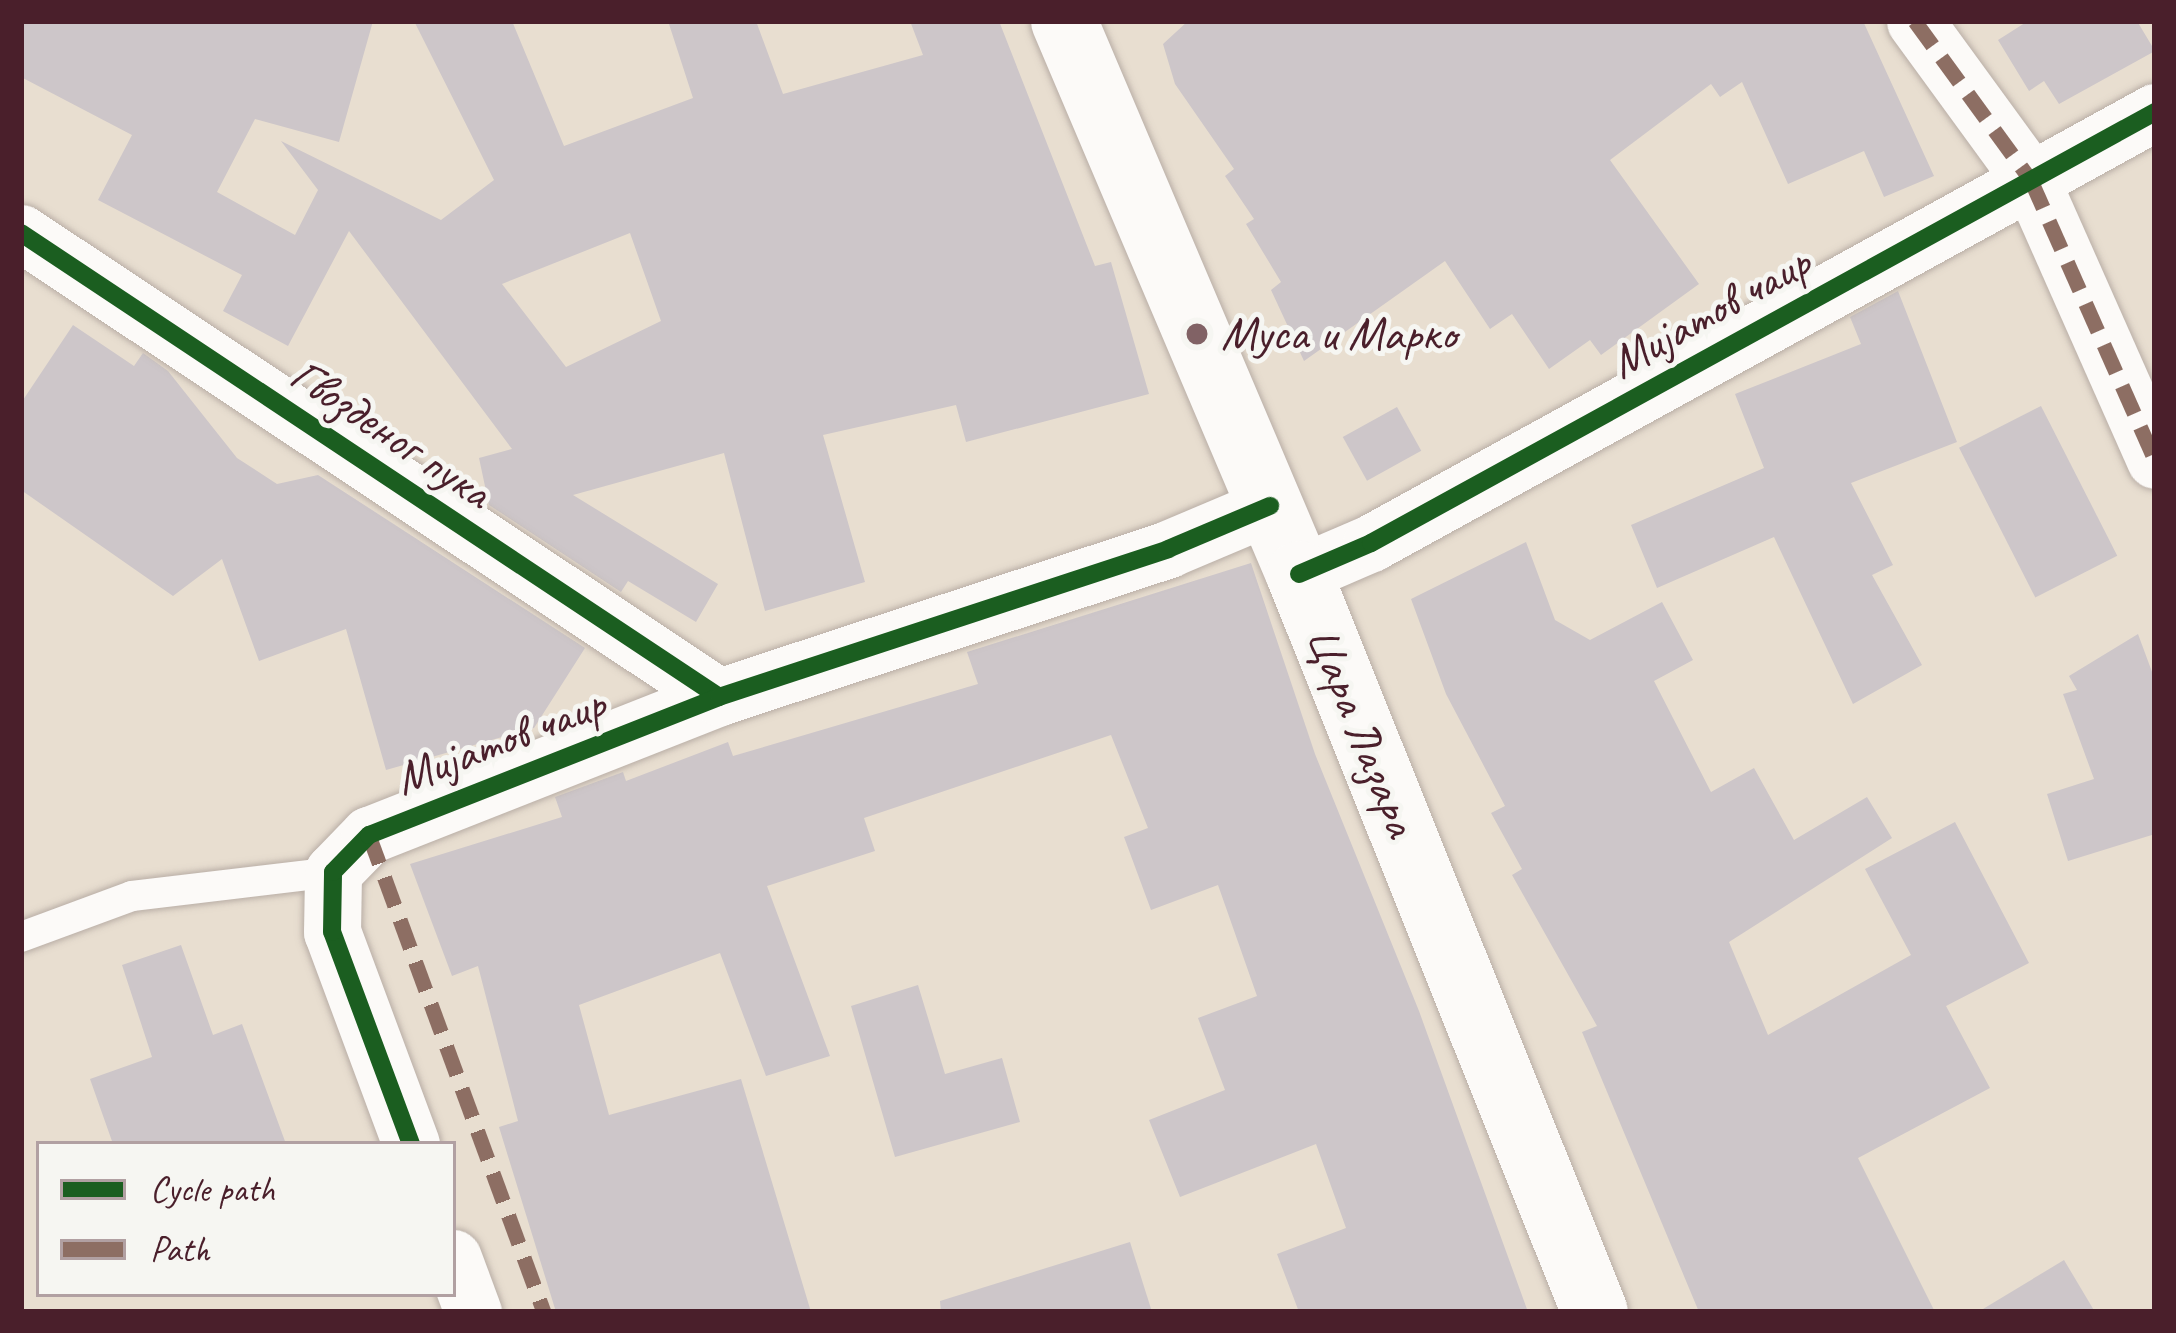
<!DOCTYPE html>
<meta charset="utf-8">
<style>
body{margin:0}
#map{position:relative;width:2176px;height:1333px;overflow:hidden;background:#e8ded0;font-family:Caveat,sans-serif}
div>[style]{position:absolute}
.building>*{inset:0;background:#cdc6c9;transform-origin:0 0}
.roads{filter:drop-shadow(0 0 3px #b9aea6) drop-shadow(0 0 3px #b9aea6)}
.lane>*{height:30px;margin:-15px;padding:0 15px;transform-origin:15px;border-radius:15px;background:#fcfaf8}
.street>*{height:57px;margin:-28.5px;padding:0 28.5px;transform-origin:28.5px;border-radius:28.5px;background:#fcfaf8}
.secondary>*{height:66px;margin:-33px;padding:0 33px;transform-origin:33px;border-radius:33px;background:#fcfaf8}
.quiet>*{height:15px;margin-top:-7.5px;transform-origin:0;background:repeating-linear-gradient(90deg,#8d6e63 0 30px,transparent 0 45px)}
.cycleway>*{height:18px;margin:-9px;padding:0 9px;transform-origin:9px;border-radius:9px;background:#1b5e20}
.dots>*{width:33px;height:33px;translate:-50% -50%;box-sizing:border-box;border:6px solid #f6f6f2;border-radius:50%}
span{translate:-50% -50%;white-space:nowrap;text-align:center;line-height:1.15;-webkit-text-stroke:10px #f6f6f2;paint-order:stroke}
.street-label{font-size:48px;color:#4a1f2b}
.poi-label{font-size:48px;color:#4a1f2b}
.left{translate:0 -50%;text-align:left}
.frame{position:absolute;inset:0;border:24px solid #4a1f2b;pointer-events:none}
.legend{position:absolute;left:36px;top:1141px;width:420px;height:156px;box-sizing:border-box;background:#f6f6f2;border:3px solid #b1a0a2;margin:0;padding:15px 21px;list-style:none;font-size:36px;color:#4a1f2b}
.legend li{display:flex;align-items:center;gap:24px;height:60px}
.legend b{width:60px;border:3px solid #b1a0a2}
</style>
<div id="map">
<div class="building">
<i style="clip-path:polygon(evenodd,21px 21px,373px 21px,339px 142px,255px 119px,217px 192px,295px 235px,318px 190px,281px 141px,441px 220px,494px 180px,414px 21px,512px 21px,564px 146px,693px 98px,668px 21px,756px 21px,783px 94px,923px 55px,910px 21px,999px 21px,1095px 266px,1111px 262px,1149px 394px,966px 442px,956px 405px,823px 435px,865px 582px,765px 611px,724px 453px,573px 495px,718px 584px,696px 622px,628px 581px,621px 592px,489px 505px,479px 458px,512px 449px,349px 231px,288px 346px,223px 311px,242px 275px,98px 200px,132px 135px,21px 77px,21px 21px,630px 233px,661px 321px,566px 367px,502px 284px,630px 233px)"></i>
<i style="clip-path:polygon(1188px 21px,1863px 21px,1934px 176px,1884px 197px,1864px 151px,1788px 184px,1742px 82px,1720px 97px,1711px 84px,1610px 160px,1699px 284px,1601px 355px,1590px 340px,1549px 369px,1512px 314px,1490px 329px,1445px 261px,1304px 361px,1271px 290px,1281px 282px,1246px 224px,1254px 219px,1225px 176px,1234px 169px,1175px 84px,1163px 44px)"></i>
<i style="clip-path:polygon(2028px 21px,2137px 21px,2155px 51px,2059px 104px,2044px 81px,2029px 91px,1998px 40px)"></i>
<i style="clip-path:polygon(1898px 291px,1957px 442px,1851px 483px,1893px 565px,1872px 575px,1922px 665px,1853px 704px,1774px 537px,1657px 588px,1631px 525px,1764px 468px,1735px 394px,1861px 344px,1850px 317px)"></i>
<i style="clip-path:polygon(73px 325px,134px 366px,143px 353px,168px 371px,237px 458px,277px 484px,318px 475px,585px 648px,534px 728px,386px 770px,346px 629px,259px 661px,222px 559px,173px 596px,21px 490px,21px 403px)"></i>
<i style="left:2041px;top:406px;width:168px;height:92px;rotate:63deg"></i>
<i style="left:1397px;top:407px;width:50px;height:62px;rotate:61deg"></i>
<i style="clip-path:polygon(1526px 542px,1555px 620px,1590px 640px,1662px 602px,1693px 660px,1654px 681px,1711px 792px,1754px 768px,1794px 840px,1867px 797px,1892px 838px,1729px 942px,1768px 1035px,1911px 955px,1865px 869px,1955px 822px,2029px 963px,1946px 1006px,1990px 1088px,1858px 1158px,1935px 1312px,1699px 1312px,1582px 1032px,1597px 1026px,1512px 875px,1522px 869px,1491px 813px,1505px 806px,1446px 694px,1411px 599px)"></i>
<i style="clip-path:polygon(1251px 563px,1315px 754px,1419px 1011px,1528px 1312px,1299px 1312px,1277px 1254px,1346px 1228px,1316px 1144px,1180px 1197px,1149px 1120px,1225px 1090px,1198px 1018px,1257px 996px,1218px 885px,1151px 910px,1124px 837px,1148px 828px,1111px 735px,864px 818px,875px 851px,767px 886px,830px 1056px,766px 1076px,720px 953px,579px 1005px,609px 1115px,741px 1079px,811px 1312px,556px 1312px,499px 1127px,518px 1121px,478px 966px,452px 976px,410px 864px,562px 817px,555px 797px,623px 772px,626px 781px,728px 742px,733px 756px,978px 684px,967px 652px)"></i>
<i style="clip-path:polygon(2138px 634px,2155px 680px,2155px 834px,2068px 861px,2047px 794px,2094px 779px,2063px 694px,2077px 690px,2069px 676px)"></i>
<i style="clip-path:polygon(181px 945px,213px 1035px,242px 1024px,286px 1144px,113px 1144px,90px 1079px,152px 1057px,122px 965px)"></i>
<i style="clip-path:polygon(918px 985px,945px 1074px,1002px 1058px,1020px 1122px,895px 1157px,851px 1006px)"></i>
<i style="clip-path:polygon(1130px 1242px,1152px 1312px,941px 1312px,940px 1301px)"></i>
<i style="clip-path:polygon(2064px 1260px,2095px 1312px,1978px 1312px)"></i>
</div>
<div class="roads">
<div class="lane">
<i style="left:21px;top:937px;width:118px;rotate:-20.3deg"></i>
<i style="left:132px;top:896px;width:202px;rotate:-6.8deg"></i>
</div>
<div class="street">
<i style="left:1915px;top:21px;width:197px;rotate:53.9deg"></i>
<i style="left:2031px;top:180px;width:306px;rotate:66.1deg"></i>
<i style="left:21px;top:233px;width:838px;rotate:33.61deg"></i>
<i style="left:1299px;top:574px;width:78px;rotate:-23.3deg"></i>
<i style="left:1371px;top:543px;width:895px;rotate:-28.8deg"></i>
<i style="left:411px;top:1144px;width:226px;rotate:-110.4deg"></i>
<i style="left:332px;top:932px;width:60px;rotate:-89deg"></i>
<i style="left:333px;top:872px;width:52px;rotate:-45.8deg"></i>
<i style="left:369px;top:835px;width:376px;rotate:-21.5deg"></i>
<i style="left:719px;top:697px;width:473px;rotate:-18.2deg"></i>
<i style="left:1168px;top:549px;width:111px;rotate:-22.9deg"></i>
<i style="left:453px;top:1258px;width:58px;rotate:69.7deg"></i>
</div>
<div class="secondary">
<i style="left:1064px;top:21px;width:601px;rotate:66.98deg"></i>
<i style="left:1299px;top:574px;width:795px;rotate:68.15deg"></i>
</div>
</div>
<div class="quiet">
<i style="left:1915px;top:21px;width:197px;rotate:53.9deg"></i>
<i style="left:2031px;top:180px;width:306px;rotate:66.1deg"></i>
<i style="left:369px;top:835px;width:508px;rotate:69.85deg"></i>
</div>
<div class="cycleway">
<i style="left:21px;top:233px;width:838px;rotate:33.61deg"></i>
<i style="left:1299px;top:574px;width:78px;rotate:-23.3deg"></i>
<i style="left:1371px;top:543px;width:895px;rotate:-28.8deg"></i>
<i style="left:411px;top:1144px;width:226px;rotate:-110.4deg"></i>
<i style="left:332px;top:932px;width:60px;rotate:-89deg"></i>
<i style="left:333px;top:872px;width:52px;rotate:-45.8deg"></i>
<i style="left:369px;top:835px;width:376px;rotate:-21.5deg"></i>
<i style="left:719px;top:697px;width:473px;rotate:-18.2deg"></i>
<i style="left:1168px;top:549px;width:111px;rotate:-22.9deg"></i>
</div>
<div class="dots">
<i style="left:1197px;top:334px;background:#816265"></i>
</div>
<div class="street-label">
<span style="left:1710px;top:312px;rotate:-29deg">Мијатов чаир</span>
<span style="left:391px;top:433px;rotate:34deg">Гвозденог пука</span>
<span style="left:1362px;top:731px;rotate:68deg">Цара Лазара</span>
<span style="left:500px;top:741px;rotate:-21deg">Мијатов чаир</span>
</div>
<div class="poi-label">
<span class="left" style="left:1221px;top:334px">Муса и Марко</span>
</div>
<div class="frame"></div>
<ul class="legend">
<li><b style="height:15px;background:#1b5e20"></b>Cycle path</li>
<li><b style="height:15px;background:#8d6e63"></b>Path</li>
</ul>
</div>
